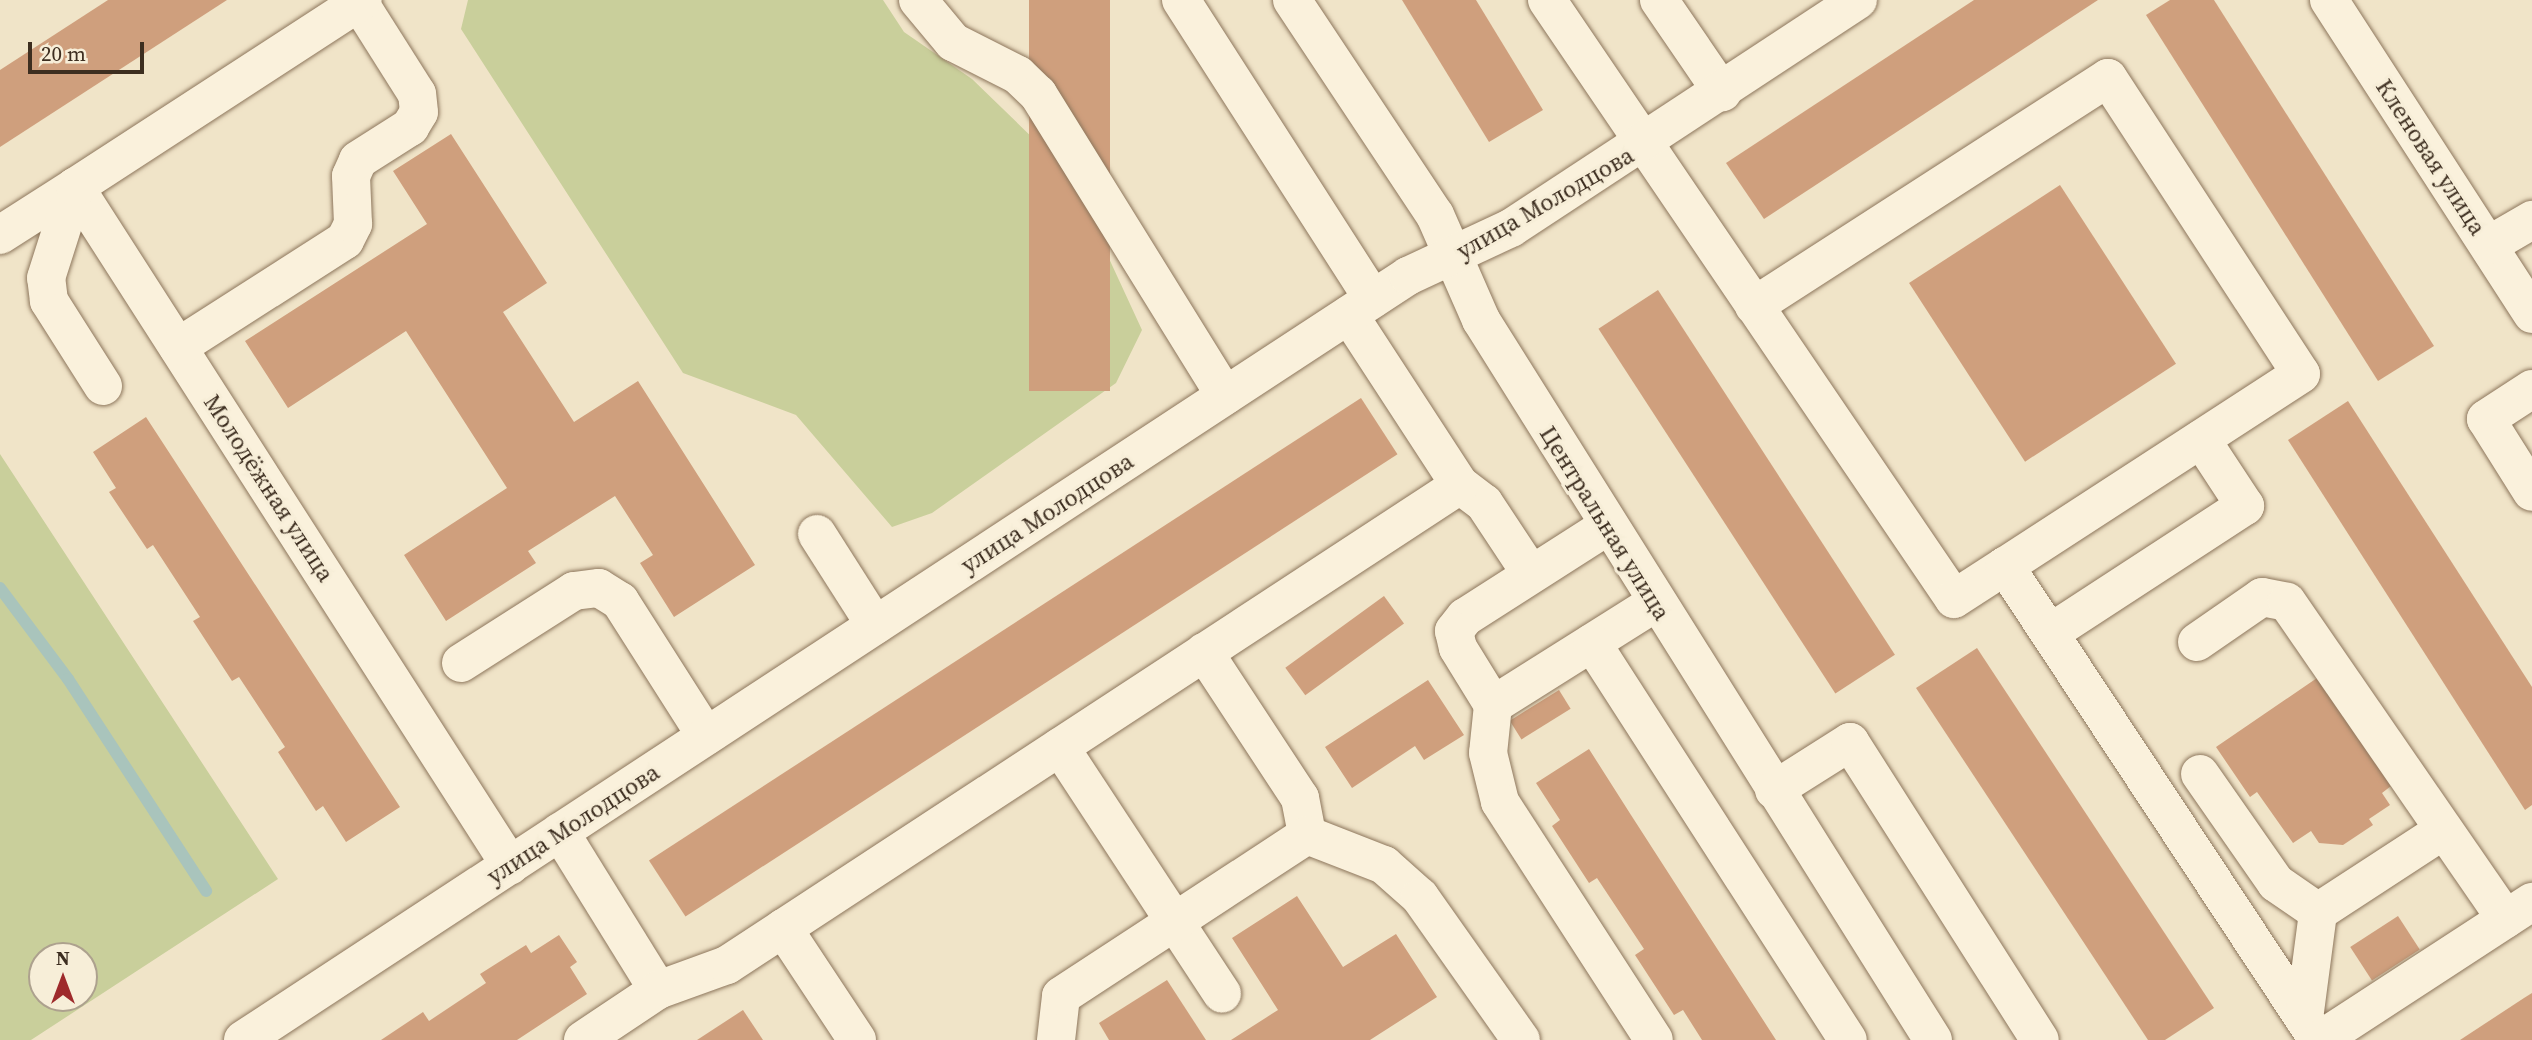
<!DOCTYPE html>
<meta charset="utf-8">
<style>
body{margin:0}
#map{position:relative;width:2532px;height:1040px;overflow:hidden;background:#f0e4c8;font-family:"Source Serif 4",serif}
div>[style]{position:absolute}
.green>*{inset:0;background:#c9cf9b}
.stream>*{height:12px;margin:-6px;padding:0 6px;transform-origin:6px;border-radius:6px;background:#a9c4bc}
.building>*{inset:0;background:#cf9f7d;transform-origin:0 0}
.roads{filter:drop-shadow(0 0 2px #8d765c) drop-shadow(0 0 2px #8d765c)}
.minor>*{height:38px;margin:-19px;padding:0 19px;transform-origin:19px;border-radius:19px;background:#faf1dc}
span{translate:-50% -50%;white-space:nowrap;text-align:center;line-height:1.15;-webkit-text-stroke:6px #f7eed8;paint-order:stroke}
.street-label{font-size:24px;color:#3d2e20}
.north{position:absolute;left:28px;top:942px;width:70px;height:70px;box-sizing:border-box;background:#f7eed8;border:2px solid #ada18e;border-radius:50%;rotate:0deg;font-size:19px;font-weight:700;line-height:28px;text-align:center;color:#3d2e20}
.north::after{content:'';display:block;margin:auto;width:24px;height:32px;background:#9e2a2b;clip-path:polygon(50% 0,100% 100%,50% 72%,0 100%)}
.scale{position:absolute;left:28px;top:42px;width:116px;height:32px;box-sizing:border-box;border:4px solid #3d2e20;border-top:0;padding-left:9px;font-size:21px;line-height:24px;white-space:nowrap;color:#3d2e20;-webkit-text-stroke:5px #f7eed8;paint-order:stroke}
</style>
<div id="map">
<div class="green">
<i style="clip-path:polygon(468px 0,883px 0,904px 32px,972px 79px,1070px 174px,1142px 330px,1116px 383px,932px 513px,892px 527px,796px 415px,683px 373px,461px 29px)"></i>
<i style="clip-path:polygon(evenodd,0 454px,278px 879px,31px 1040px,0 1040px,0 454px,84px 956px,84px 998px,42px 998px,42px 956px,84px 956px)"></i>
</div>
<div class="stream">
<i style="left:0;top:588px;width:114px;rotate:53.2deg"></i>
<i style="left:68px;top:679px;width:253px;rotate:56.9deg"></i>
</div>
<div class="building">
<i style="clip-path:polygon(108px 0,227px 0,0 147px,0 70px)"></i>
<i style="left:1029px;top:0;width:81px;height:391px"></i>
<i style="clip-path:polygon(1402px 0,1476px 0,1543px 110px,1489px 142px)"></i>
<i style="clip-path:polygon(1974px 0,2098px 0,1764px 219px,1726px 163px)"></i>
<i style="clip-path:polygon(2170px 0,2214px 0,2434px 346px,2378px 381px,2146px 15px)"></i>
<i style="clip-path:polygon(451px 134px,547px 283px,503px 312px,574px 422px,638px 381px,755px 565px,674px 617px,640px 563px,653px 555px,615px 496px,528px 551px,536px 563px,446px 621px,404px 555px,507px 488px,406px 331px,288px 408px,245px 341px,427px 224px,393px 171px)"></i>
<i style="left:2060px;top:185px;width:213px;height:180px;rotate:57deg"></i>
<i style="left:1658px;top:290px;width:435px;height:71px;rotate:57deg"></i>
<i style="left:1361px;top:398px;width:67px;height:849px;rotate:57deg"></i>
<i style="clip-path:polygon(2348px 401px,2532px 687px,2532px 805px,2525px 810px,2288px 440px)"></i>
<i style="clip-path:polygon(146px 417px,400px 807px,346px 842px,323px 806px,316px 811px,278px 752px,285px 747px,239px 677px,232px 681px,193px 621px,200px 617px,153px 545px,147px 549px,109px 492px,116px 488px,93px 452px)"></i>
<i style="left:1384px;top:596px;width:34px;height:122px;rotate:54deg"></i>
<i style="clip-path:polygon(1977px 648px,2214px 1008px,2165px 1040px,2148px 1040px,1916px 688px)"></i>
<i style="clip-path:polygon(2317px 678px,2391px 786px,2382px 793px,2390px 805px,2369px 819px,2373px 825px,2343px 845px,2319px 843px,2311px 831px,2293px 843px,2257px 792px,2250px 797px,2216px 747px)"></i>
<i style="clip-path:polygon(1428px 680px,1464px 735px,1424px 760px,1415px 746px,1352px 788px,1325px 747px)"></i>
<i style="left:1559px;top:690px;width:22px;height:58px;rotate:58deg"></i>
<i style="clip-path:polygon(1589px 749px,1631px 815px,1776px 1040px,1702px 1040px,1683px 1010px,1674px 1015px,1635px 955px,1644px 949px,1597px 878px,1589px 883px,1552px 826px,1560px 820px,1536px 783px)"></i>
<i style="clip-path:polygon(1297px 896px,1343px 967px,1396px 934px,1437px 997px,1370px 1040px,1231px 1040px,1278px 1010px,1232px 938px)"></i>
<i style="left:2398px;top:916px;width:40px;height:57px;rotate:57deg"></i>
<i style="clip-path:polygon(559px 935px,577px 962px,570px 967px,587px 994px,517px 1040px,381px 1040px,423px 1012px,429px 1021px,486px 983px,480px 974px,526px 945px,531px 953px)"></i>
<i style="clip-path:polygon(1167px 980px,1206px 1040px,1109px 1040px,1099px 1023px)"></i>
<i style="clip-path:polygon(2532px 993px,2532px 1040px,2460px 1040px,2524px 998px)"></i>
<i style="clip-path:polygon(743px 1010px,763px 1040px,697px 1040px)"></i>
</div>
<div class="roads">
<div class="minor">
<i style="left:918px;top:0;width:55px;rotate:50.2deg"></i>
<i style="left:953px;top:42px;width:73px;rotate:26.9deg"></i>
<i style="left:1018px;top:75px;width:28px;rotate:44deg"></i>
<i style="left:1038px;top:94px;width:355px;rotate:58.2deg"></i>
<i style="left:1181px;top:0;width:355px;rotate:57.3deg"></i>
<i style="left:1292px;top:0;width:258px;rotate:56.4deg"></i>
<i style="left:1435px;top:215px;width:115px;rotate:66.3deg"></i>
<i style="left:1481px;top:320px;width:850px;rotate:57.88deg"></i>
<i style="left:1547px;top:0;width:724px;rotate:55.81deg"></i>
<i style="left:1954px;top:599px;width:61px;rotate:-32.9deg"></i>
<i style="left:2005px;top:566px;width:568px;rotate:56.56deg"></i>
<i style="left:1659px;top:0;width:112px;rotate:55.6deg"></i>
<i style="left:2329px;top:0;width:374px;rotate:57.1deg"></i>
<i style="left:0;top:235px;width:89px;rotate:-32.6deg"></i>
<i style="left:75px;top:187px;width:806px;rotate:57.32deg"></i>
<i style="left:2489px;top:245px;width:50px;rotate:-30.2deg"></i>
<i style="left:1754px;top:306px;width:421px;rotate:-32.8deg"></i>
<i style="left:2108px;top:78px;width:353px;rotate:56.9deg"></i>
<i style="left:2301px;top:374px;width:353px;rotate:147deg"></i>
<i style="left:1349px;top:315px;width:203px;rotate:56.9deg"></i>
<i style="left:1460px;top:485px;width:30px;rotate:37deg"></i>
<i style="left:1484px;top:503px;width:85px;rotate:56.5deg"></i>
<i style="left:178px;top:347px;width:198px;rotate:-32.6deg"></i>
<i style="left:345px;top:240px;width:18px;rotate:-63deg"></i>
<i style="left:353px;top:224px;width:48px;rotate:-92.4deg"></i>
<i style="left:351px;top:176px;width:17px;rotate:-66deg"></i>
<i style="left:358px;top:160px;width:62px;rotate:-32.4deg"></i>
<i style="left:410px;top:127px;width:17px;rotate:-59deg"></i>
<i style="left:419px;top:112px;width:18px;rotate:-96deg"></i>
<i style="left:417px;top:94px;width:107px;rotate:-122.3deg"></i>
<i style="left:103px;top:386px;width:101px;rotate:-122.4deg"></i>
<i style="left:49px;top:301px;width:23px;rotate:-97deg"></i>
<i style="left:46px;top:278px;width:96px;rotate:-72.3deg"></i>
<i style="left:75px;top:187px;width:343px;rotate:-33deg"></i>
<i style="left:2532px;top:389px;width:55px;rotate:146.9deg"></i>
<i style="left:2486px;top:419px;width:86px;rotate:57.8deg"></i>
<i style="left:1606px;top:527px;width:167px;rotate:147.4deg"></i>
<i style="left:1465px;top:617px;width:18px;rotate:128deg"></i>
<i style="left:1454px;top:631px;width:17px;rotate:77deg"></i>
<i style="left:1458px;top:648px;width:67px;rotate:58.4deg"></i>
<i style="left:1493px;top:705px;width:191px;rotate:-32.2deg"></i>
<i style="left:817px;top:534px;width:108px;rotate:57.5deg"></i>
<i style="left:2050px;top:633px;width:233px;rotate:-33.1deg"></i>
<i style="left:2245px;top:506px;width:80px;rotate:-123.3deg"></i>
<i style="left:2197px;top:642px;width:79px;rotate:-34.7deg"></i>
<i style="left:2262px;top:597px;width:25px;rotate:11deg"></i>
<i style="left:2287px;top:602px;width:385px;rotate:55.4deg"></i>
<i style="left:1592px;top:643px;width:472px;rotate:57.2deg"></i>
<i style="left:1204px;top:652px;width:175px;rotate:56.7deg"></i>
<i style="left:1300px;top:798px;width:38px;rotate:79deg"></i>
<i style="left:461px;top:663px;width:134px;rotate:-32.5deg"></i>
<i style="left:574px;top:591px;width:25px;rotate:-7deg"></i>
<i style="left:599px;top:588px;width:25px;rotate:32deg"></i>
<i style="left:620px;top:601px;width:160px;rotate:57.5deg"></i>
<i style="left:1493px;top:705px;width:48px;rotate:95.9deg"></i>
<i style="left:1488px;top:753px;width:50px;rotate:76.2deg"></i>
<i style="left:1500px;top:802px;width:283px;rotate:57.1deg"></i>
<i style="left:1060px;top:747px;width:295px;rotate:56.7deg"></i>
<i style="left:2200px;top:774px;width:133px;rotate:55.1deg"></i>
<i style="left:2276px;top:883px;width:51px;rotate:34.6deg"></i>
<i style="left:1774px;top:790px;width:90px;rotate:-32.3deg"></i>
<i style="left:1850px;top:742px;width:353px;rotate:57.5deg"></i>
<i style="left:560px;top:832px;width:186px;rotate:58.2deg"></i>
<i style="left:783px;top:928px;width:134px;rotate:56.5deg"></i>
<i style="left:2304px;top:1019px;width:108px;rotate:-82.5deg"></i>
<i style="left:2318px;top:912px;width:150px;rotate:-33.1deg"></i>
<i style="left:243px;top:1040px;width:1393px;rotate:-33.26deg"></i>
<i style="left:1408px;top:276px;width:114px;rotate:-25deg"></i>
<i style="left:1511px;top:228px;width:415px;rotate:-33.3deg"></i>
<i style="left:583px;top:1040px;width:90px;rotate:-33.7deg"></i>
<i style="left:658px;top:990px;width:73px;rotate:-19.9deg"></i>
<i style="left:727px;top:965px;width:876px;rotate:-33.22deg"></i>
<i style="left:1056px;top:1040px;width:44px;rotate:-83.5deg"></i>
<i style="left:1061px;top:996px;width:294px;rotate:-33.2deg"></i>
<i style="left:1307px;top:835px;width:83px;rotate:21.3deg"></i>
<i style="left:1384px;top:865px;width:48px;rotate:41.6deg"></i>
<i style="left:1420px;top:897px;width:175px;rotate:54.8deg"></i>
<i style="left:2320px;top:1040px;width:253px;rotate:-33.1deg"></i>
</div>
</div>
<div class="street-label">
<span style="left:2431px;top:157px;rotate:57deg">Кленовая улица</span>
<span style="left:1545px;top:203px;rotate:-30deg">улица Молодцова</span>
<span style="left:269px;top:488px;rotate:57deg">Молодёжная улица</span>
<span style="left:1047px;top:513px;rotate:-33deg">улица Молодцова</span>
<span style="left:1605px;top:523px;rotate:58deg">Центральная улица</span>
<span style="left:573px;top:824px;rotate:-33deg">улица Молодцова</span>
</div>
<div class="north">N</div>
<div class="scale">20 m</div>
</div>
